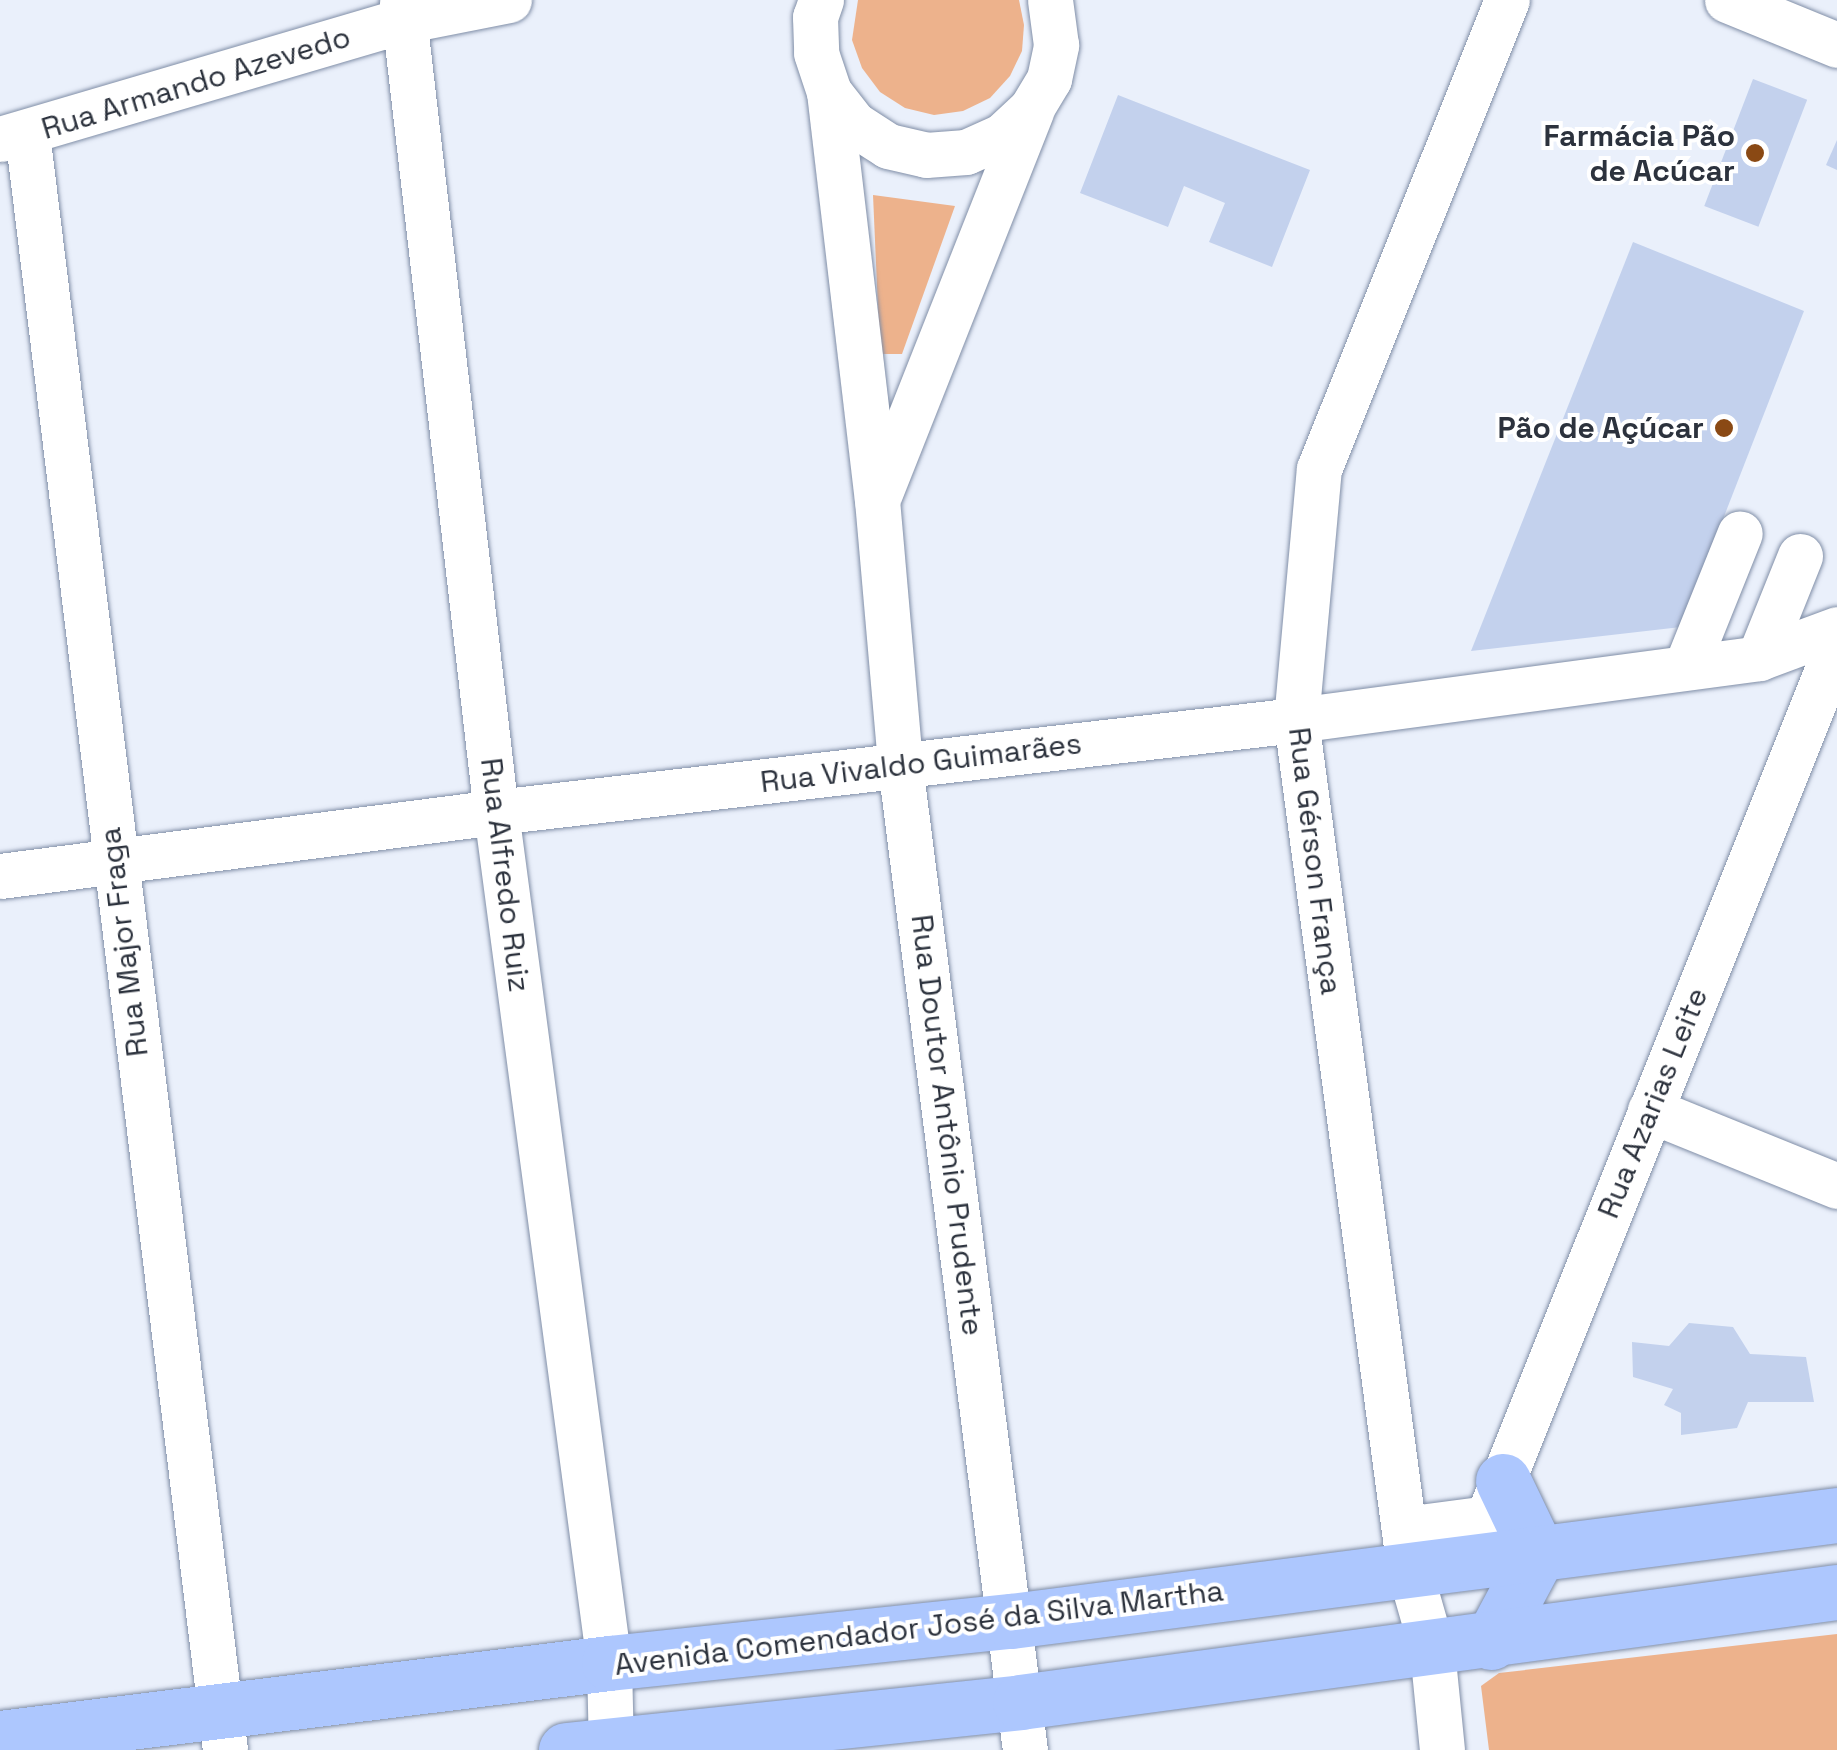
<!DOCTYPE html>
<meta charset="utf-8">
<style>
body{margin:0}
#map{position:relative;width:1837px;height:1750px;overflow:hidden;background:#eaf0fb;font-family:"Space Grotesk",sans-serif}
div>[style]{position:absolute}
.green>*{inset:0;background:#edb28c}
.building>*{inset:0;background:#c3d1ed;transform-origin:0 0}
.roads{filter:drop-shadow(0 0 2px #808ea7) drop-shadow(0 0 2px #808ea7)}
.minor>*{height:45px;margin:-22.5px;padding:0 22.5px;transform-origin:22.5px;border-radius:22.5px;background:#fff}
.major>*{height:55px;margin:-27.5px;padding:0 27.5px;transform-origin:27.5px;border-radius:27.5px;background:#adc7fe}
.dots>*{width:28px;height:28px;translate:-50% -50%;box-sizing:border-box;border:5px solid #fff;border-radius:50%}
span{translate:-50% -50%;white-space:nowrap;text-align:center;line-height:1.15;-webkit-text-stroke:8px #fff;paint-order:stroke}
.street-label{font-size:30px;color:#2c323d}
.poi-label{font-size:30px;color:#2c323d;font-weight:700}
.right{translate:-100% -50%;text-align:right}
</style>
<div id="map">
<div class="green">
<i style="clip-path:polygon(858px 0,1019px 0,1024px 25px,1022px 51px,1010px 76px,990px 98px,963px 111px,934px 115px,905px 108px,880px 92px,862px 68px,852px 40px)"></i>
<i style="clip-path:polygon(873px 195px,955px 206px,902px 354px,880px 354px)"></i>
<i style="clip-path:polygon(1837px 1634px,1837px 1750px,1489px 1750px,1481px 1686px,1499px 1673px)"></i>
</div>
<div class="building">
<i style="left:1753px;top:79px;width:58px;height:136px;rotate:21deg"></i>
<i style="clip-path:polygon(1118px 95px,1310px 170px,1272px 267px,1209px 242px,1225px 203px,1184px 186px,1168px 227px,1080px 193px)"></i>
<i style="clip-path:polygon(1837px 140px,1837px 170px,1826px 165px)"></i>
<i style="clip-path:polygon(1633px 242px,1804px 311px,1681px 627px,1471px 651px)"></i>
<i style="clip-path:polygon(1689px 1323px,1733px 1327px,1750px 1354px,1806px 1357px,1814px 1402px,1748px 1402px,1737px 1428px,1681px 1435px,1681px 1413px,1664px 1405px,1673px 1389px,1633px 1377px,1632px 1342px,1669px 1346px)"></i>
</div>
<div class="roads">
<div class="minor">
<i style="left:402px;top:0;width:817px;rotate:83.4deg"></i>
<i style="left:496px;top:812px;width:858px;rotate:82.44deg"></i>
<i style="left:609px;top:1663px;width:87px;rotate:88.7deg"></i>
<i style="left:821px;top:0;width:18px;rotate:109deg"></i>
<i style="left:815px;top:17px;width:36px;rotate:88deg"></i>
<i style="left:816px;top:53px;width:41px;rotate:71.6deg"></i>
<i style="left:829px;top:92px;width:41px;rotate:52deg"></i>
<i style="left:854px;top:124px;width:40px;rotate:32.9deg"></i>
<i style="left:888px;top:146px;width:39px;rotate:13deg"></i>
<i style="left:926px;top:155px;width:40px;rotate:-4.3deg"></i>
<i style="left:966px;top:152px;width:39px;rotate:-24deg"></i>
<i style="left:1002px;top:136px;width:40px;rotate:-43deg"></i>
<i style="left:1031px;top:109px;width:35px;rotate:-59deg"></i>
<i style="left:1049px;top:79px;width:35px;rotate:-78deg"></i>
<i style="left:1056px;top:45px;width:45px;rotate:-97.6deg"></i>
<i style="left:1727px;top:0;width:119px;rotate:22.2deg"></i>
<i style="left:829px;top:92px;width:411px;rotate:83.3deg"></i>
<i style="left:877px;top:500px;width:266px;rotate:85deg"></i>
<i style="left:900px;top:765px;width:993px;rotate:82.77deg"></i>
<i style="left:27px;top:133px;width:1629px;rotate:83.02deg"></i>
<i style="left:0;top:139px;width:419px;rotate:-16.4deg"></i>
<i style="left:402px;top:21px;width:109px;rotate:-11.1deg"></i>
<i style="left:880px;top:493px;width:411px;rotate:-68.4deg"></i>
<i style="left:1759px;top:658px;width:110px;rotate:-68.1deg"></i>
<i style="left:1686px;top:667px;width:144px;rotate:-68.1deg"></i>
<i style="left:0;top:876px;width:500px;rotate:-7.35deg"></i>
<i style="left:496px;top:812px;width:805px;rotate:-6.56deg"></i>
<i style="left:1296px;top:720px;width:467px;rotate:-7.6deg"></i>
<i style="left:1759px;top:658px;width:83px;rotate:-20.4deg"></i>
<i style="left:1650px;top:1110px;width:202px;rotate:22.1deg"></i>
<i style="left:1404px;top:1529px;width:85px;rotate:-7.5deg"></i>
<i style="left:1470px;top:1562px;width:988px;rotate:-68.19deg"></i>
<i style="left:1442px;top:1750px;width:101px;rotate:-95.7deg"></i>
<i style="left:1432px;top:1649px;width:83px;rotate:-106deg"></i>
<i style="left:1409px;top:1569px;width:856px;rotate:-97.58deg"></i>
<i style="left:1296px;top:720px;width:252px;rotate:-84.8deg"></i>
<i style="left:1319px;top:469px;width:505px;rotate:-68.16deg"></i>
</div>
<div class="major">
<i style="left:1491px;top:1642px;width:100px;rotate:-61.9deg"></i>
<i style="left:1538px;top:1554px;width:81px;rotate:-115.6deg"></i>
<i style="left:0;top:1738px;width:614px;rotate:-7.02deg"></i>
<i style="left:609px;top:1663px;width:404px;rotate:-6deg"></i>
<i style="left:1011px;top:1621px;width:833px;rotate:-7.31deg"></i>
<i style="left:566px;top:1750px;width:457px;rotate:-6deg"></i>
<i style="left:1020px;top:1702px;width:824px;rotate:-7.67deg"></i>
</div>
</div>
<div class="dots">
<i style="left:1755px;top:153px;background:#8a4914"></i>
<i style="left:1724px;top:428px;background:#8a4914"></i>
</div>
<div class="street-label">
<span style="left:196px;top:83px;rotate:-17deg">Rua Armando Azevedo</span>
<span style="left:921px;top:763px;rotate:-7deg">Rua Vivaldo Guimarães</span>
<span style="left:1315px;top:861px;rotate:83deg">Rua Gérson França</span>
<span style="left:505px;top:875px;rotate:83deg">Rua Alfredo Ruiz</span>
<span style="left:124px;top:942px;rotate:-97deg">Rua Major Fraga</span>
<span style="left:1653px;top:1103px;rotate:-68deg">Rua Azarias Leite</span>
<span style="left:947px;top:1125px;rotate:83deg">Rua Doutor Antônio Prudente</span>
<span style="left:919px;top:1628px;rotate:-7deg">Avenida Comendador José da Silva Martha</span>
</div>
<div class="poi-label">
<span class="right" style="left:1735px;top:153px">Farmácia Pão<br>de Acúcar</span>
<span class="right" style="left:1704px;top:428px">Pão de Açúcar</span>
</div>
</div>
